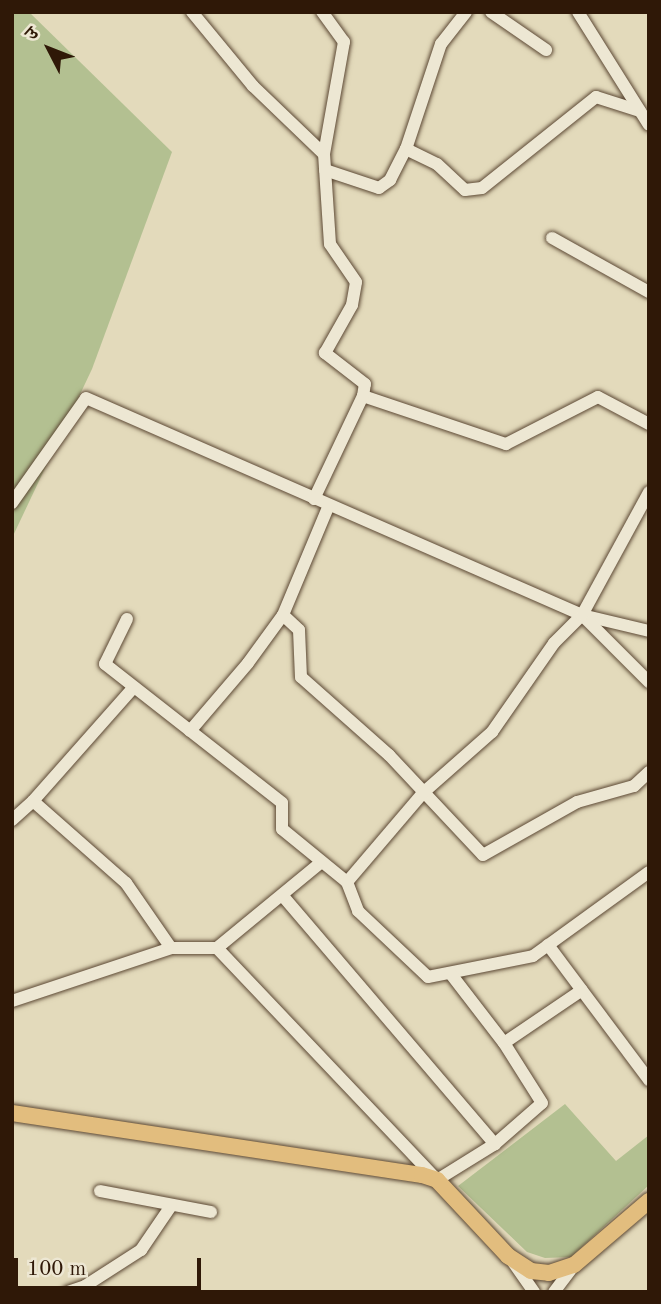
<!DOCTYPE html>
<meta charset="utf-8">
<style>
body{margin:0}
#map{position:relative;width:661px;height:1304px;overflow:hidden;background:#e3dabb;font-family:"Old Standard TT","Noto Serif Devanagari",serif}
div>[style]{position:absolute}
.green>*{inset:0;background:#b3c091}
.roads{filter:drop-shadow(0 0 2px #5c4834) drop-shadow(0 0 2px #5c4834)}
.minor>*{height:12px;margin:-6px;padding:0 6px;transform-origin:6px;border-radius:6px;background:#ede7d3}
.major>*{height:16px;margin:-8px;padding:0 8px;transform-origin:8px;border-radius:8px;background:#e2bd7e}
span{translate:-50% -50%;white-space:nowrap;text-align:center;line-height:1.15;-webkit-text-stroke:5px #ede7d3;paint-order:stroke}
.frame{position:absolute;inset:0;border:14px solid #2f1807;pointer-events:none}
.north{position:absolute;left:14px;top:14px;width:70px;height:70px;-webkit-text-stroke:5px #ede7d3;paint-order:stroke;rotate:312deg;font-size:19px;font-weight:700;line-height:28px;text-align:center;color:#2f1807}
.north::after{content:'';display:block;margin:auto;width:24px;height:32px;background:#2f1807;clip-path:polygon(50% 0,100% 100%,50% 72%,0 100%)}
.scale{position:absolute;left:14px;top:1258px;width:187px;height:32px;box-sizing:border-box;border:4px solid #2f1807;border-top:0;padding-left:9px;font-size:21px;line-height:24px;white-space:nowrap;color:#2f1807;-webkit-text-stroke:5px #ede7d3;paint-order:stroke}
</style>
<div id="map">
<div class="green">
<i style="clip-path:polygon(12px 12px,29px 12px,172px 152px,92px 369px,12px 538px)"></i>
<i style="clip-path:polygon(565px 1104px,616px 1161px,649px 1135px,649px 1185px,571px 1257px,545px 1258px,527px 1252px,458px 1186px)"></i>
</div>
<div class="roads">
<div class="minor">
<i style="left:192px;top:12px;width:96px;rotate:50.5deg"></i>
<i style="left:253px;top:86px;width:98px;rotate:43.8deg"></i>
<i style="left:491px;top:12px;width:67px;rotate:34.6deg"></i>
<i style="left:578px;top:12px;width:133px;rotate:57.9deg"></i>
<i style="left:406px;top:149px;width:34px;rotate:26deg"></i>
<i style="left:437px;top:164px;width:38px;rotate:43deg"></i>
<i style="left:465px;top:190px;width:17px;rotate:-7deg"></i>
<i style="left:482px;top:188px;width:146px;rotate:-38.6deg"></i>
<i style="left:596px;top:97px;width:46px;rotate:17.7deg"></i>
<i style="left:325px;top:170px;width:57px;rotate:18.4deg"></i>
<i style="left:379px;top:188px;width:14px;rotate:-36deg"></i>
<i style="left:390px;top:180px;width:35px;rotate:-63deg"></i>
<i style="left:406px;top:149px;width:111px;rotate:-71.6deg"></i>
<i style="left:441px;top:44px;width:41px;rotate:-52deg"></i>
<i style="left:552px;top:238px;width:111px;rotate:29.1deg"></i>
<i style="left:363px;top:396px;width:151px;rotate:18.6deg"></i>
<i style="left:506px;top:444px;width:103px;rotate:-27.1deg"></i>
<i style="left:598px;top:397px;width:58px;rotate:27.9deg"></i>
<i style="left:314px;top:499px;width:114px;rotate:-64.6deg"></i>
<i style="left:363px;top:396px;width:12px;rotate:-81deg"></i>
<i style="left:365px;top:384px;width:51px;rotate:-142.2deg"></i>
<i style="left:325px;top:353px;width:55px;rotate:-60.6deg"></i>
<i style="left:352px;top:305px;width:23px;rotate:-80deg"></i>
<i style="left:356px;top:282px;width:46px;rotate:-124.4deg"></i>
<i style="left:330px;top:244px;width:90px;rotate:-93.8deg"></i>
<i style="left:324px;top:154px;width:114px;rotate:-79.9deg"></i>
<i style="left:344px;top:42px;width:37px;rotate:-126deg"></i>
<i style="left:12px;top:503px;width:128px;rotate:-54.8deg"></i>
<i style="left:86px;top:398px;width:541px;rotate:23.63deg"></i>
<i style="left:582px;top:615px;width:69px;rotate:13.4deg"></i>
<i style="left:329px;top:505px;width:119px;rotate:112.7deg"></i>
<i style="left:283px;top:615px;width:22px;rotate:43deg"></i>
<i style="left:299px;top:630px;width:47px;rotate:87.6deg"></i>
<i style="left:301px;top:677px;width:118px;rotate:41.6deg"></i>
<i style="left:389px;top:755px;width:137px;rotate:46.8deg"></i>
<i style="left:483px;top:855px;width:108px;rotate:-29.4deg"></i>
<i style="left:577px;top:802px;width:59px;rotate:-15.7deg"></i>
<i style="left:634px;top:786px;width:21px;rotate:-43deg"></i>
<i style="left:582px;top:615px;width:95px;rotate:45deg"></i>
<i style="left:127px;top:619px;width:50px;rotate:116.1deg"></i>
<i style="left:105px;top:664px;width:225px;rotate:38.1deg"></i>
<i style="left:282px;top:803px;width:26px;rotate:90deg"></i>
<i style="left:282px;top:829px;width:84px;rotate:39.2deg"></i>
<i style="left:347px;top:882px;width:31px;rotate:69deg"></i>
<i style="left:358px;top:911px;width:96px;rotate:43.3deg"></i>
<i style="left:428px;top:977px;width:107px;rotate:-11.3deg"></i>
<i style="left:533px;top:956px;width:143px;rotate:-35.9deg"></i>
<i style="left:190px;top:731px;width:89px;rotate:-49.5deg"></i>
<i style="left:248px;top:663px;width:59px;rotate:-53.9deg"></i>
<i style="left:33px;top:801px;width:124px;rotate:41.4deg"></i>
<i style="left:126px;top:883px;width:79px;rotate:55.3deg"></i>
<i style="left:12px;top:820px;width:28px;rotate:-42deg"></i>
<i style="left:33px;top:801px;width:152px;rotate:-48.5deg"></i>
<i style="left:347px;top:882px;width:118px;rotate:-49.5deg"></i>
<i style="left:424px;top:792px;width:91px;rotate:-41.4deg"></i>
<i style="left:492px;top:732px;width:108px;rotate:-55.1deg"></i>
<i style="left:554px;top:643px;width:40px;rotate:-45deg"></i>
<i style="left:582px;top:615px;width:140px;rotate:-61.4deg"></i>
<i style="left:282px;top:895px;width:328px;rotate:49.5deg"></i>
<i style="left:548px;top:945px;width:169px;rotate:53.2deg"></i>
<i style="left:217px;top:948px;width:320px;rotate:46.5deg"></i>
<i style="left:437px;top:1180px;width:68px;rotate:-31.8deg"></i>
<i style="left:495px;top:1144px;width:62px;rotate:-41.1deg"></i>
<i style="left:542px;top:1103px;width:71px;rotate:-122.3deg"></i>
<i style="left:504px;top:1043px;width:88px;rotate:-127.6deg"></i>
<i style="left:12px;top:1001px;width:168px;rotate:-18.4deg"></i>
<i style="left:171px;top:948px;width:46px"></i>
<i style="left:217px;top:948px;width:134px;rotate:-39.5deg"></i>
<i style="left:504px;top:1043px;width:94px;rotate:-34.2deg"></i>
<i style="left:100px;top:1191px;width:113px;rotate:10.7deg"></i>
<i style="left:513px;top:1262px;width:37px;rotate:55deg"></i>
<i style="left:68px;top:1292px;width:18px;rotate:-19deg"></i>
<i style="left:85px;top:1286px;width:67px;rotate:-32.7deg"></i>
<i style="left:141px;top:1250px;width:53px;rotate:-55.7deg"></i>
<i style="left:554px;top:1292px;width:34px;rotate:-53deg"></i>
</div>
<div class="major">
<i style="left:12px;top:1113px;width:415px;rotate:8.6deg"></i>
<i style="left:422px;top:1175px;width:16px;rotate:18deg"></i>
<i style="left:437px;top:1180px;width:104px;rotate:46.9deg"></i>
<i style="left:508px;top:1256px;width:27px;rotate:33deg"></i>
<i style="left:531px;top:1271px;width:18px;rotate:6deg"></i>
<i style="left:549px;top:1273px;width:26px;rotate:-18deg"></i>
<i style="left:574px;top:1265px;width:99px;rotate:-40.5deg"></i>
</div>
</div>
<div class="frame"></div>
<div class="north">उ</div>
<div class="scale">100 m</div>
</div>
